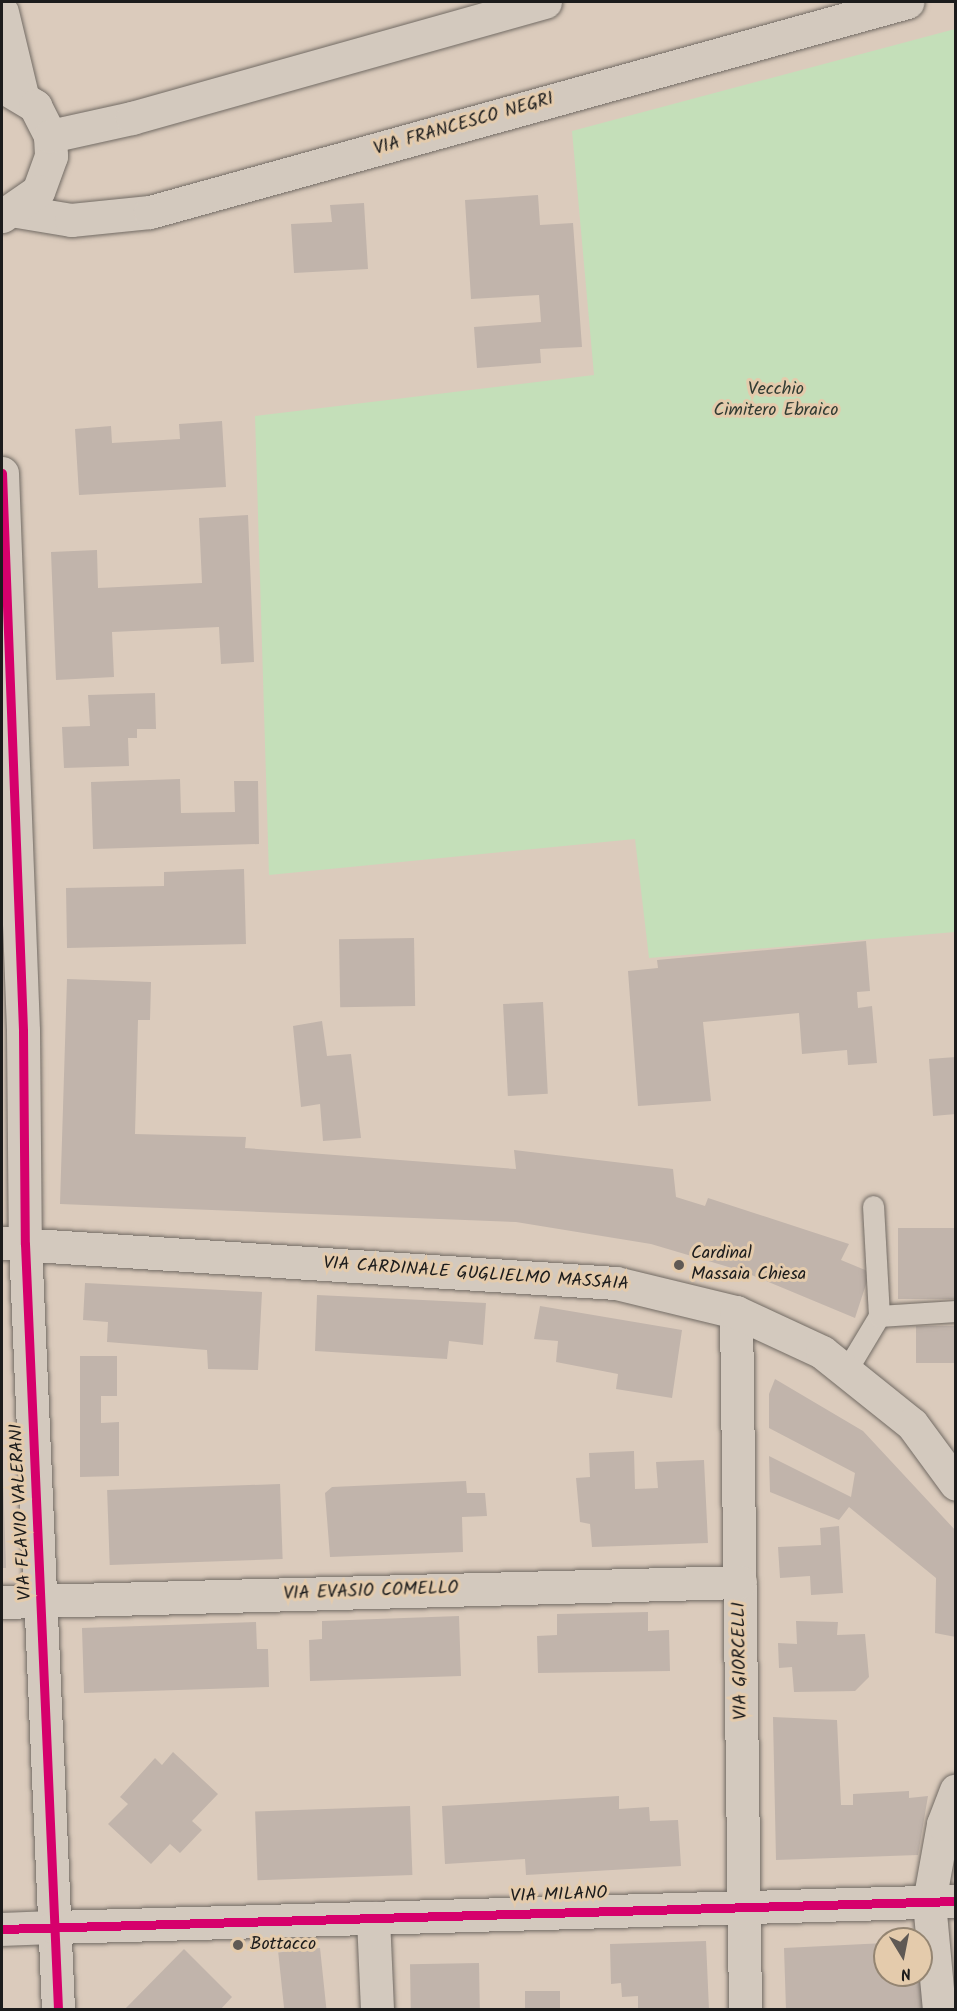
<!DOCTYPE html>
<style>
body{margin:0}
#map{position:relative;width:957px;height:2011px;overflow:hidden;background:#dbcbbc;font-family:Kalam,sans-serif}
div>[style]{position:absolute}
.green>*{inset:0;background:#c4dfb9}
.building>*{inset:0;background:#c1b4ab;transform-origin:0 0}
.roads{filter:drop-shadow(0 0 2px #726b64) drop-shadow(0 0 2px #726b64)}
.service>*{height:21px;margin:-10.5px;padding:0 10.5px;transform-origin:10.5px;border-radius:10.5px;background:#d3c9be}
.minor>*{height:33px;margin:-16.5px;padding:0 16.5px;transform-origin:16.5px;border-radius:16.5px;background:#d3c9be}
.tertiary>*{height:33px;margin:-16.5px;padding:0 16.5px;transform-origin:16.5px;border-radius:16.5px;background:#d3c9be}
.secondary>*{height:33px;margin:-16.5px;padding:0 16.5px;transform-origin:16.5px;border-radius:16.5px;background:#d3c9be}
.cycleway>*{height:9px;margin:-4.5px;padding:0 4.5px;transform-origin:4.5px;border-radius:4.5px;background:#d6006c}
.dots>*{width:16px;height:16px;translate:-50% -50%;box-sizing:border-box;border:3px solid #e4cbac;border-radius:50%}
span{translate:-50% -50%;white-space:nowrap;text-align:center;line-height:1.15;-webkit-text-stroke:6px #e4cbac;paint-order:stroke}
.street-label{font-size:18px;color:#1c1c1c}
.park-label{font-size:18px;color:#323c33}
.poi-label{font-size:18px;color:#1c1c1c}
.left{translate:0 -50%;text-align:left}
.frame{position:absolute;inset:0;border:3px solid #1c1c1c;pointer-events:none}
.north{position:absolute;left:873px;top:1927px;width:60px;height:60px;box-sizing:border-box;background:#e4cbac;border:2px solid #948572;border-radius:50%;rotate:170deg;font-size:16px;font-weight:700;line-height:24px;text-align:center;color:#1c1c1c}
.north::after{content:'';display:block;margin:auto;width:21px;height:27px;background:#5f5954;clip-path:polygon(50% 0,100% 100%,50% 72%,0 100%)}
</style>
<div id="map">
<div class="green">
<i style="clip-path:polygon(955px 29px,955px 932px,649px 958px,635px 839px,269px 875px,255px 416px,594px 375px,572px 131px)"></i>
</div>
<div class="building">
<i style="clip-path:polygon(538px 195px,540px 225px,573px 223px,582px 347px,540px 349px,541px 363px,477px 368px,474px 327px,541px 322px,539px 295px,471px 299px,465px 200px)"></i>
<i style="clip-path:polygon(364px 203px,368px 269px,294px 273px,291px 224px,332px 222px,330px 205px)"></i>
<i style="clip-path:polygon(222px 421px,226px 487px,79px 495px,75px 429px,111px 426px,112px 443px,180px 439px,179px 424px)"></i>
<i style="clip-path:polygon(248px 515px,254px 662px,221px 664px,219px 627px,112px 632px,114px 677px,56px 680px,51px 552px,97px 550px,98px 588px,202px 583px,199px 518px)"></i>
<i style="clip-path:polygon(155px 693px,156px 729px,137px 729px,137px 738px,128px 738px,129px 766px,64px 768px,62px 727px,90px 726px,88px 695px)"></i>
<i style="clip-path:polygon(180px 779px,181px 813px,235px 812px,234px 781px,258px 781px,259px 844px,93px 849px,91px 782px)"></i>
<i style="clip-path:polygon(244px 869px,246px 944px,67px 948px,66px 888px,164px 886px,164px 872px)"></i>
<i style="left:414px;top:938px;width:68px;height:75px;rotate:89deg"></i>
<i style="clip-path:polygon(866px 941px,870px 991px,857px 992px,858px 1008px,872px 1006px,877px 1063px,848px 1065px,847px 1050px,802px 1054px,799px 1013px,703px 1022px,711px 1101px,638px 1106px,628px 971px,658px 968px,657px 960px)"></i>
<i style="clip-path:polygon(67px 979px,151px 982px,150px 1020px,138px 1020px,135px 1134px,246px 1137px,245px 1148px,516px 1169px,514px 1150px,673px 1169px,676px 1197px,705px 1206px,708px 1198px,849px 1244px,841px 1260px,870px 1272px,855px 1318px,742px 1271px,651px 1244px,516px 1222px,60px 1204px)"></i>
<i style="left:543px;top:1002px;width:92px;height:40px;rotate:87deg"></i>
<i style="clip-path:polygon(322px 1021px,327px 1056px,351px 1054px,361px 1138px,323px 1141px,320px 1104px,301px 1107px,293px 1026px)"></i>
<i style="clip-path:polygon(956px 1057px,956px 1114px,933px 1116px,929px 1059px)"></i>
<i style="left:956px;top:1228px;width:71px;height:58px;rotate:90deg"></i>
<i style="clip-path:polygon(85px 1283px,262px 1292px,258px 1370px,208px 1369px,207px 1350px,107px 1342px,108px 1322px,83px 1320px)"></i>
<i style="clip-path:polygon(317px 1295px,486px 1303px,483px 1345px,449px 1341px,447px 1359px,315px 1351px)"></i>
<i style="clip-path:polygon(540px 1306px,682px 1330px,672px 1398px,616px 1389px,618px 1374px,556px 1362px,558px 1341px,534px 1339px)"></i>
<i style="left:956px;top:1326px;width:37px;height:40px;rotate:90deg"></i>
<i style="clip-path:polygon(80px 1356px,117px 1356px,117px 1396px,101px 1396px,101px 1423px,119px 1422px,119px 1476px,80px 1477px)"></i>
<i style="clip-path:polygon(775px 1379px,863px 1431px,956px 1531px,956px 1637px,935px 1633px,936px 1578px,849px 1507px,839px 1520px,770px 1492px,769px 1456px,851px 1497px,855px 1473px,769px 1428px,769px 1394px)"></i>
<i style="clip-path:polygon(2px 1446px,6px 1568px,2px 1568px)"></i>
<i style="clip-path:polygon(634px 1451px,635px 1489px,658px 1488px,656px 1462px,704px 1460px,708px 1543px,592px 1547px,590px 1524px,580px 1522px,576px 1478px,590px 1477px,589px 1453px)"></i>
<i style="clip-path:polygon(466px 1481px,467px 1493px,485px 1493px,487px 1516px,462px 1517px,463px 1552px,330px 1557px,325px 1493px,332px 1487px)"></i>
<i style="left:280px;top:1484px;width:75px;height:173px;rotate:88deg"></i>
<i style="clip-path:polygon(839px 1526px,843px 1593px,811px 1595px,810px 1576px,780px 1578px,778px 1547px,821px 1545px,820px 1528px)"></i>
<i style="clip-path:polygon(648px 1612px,648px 1631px,669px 1630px,670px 1671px,538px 1673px,537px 1636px,557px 1635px,557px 1614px)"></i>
<i style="clip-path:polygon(459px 1616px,461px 1676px,310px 1681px,309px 1640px,322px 1639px,322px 1621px)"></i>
<i style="clip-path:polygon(796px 1621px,838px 1622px,837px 1635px,865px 1634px,869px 1677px,855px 1691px,794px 1692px,792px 1667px,779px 1668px,778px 1643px,797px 1644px)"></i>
<i style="clip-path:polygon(256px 1622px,257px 1649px,268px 1649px,269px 1687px,84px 1693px,82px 1628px)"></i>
<i style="clip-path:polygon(773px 1717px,837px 1720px,841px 1805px,853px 1805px,853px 1794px,909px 1791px,909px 1798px,928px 1796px,918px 1855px,776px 1860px)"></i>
<i style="clip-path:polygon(173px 1752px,218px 1794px,192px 1821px,202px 1830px,180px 1853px,170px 1844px,151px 1864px,108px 1824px,128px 1804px,120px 1797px,155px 1758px,162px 1765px)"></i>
<i style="clip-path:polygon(619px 1796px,619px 1809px,649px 1807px,650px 1821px,678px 1820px,681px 1866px,526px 1875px,525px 1859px,445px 1864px,442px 1806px)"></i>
<i style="left:410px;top:1806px;width:69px;height:155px;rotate:88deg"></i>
<i style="clip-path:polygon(706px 1941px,709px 2010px,638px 2010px,638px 1996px,622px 1997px,621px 1983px,611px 1984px,610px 1944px)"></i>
<i style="clip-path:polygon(885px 1943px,885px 1975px,920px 1975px,925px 2010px,786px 2010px,784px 1948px)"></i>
<i style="left:320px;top:1948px;width:62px;height:42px;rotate:84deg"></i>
<i style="clip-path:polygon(184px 1949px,232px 1997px,220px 2010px,124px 2010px)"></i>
<i style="left:479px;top:1963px;width:47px;height:69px;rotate:89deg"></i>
<i style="left:560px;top:1991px;width:19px;height:35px;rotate:90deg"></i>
</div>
<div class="roads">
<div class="service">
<i style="left:879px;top:1316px;width:77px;rotate:-3.7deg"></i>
<i style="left:846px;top:1371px;width:64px;rotate:-59deg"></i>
<i style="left:879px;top:1316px;width:110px;rotate:-93.1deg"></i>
</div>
<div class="minor">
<i style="left:2px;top:12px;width:85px;rotate:76.5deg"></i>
<i style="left:17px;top:211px;width:55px;rotate:9.5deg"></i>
<i style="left:71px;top:220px;width:79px;rotate:-5.8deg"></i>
<i style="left:150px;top:212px;width:786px;rotate:-15.5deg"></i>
<i style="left:736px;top:1312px;width:698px;rotate:89.26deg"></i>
<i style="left:2px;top:1602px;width:738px;rotate:-1.55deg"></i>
<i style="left:373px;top:1918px;width:92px;rotate:87.5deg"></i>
<i style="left:2px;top:1929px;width:53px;rotate:-2.2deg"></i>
<i style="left:939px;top:2010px;width:108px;rotate:-95.3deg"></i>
<i style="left:929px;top:1902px;width:79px;rotate:-79.8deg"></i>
<i style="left:943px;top:1824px;width:36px;rotate:-69deg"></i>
</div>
<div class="tertiary">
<i style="left:2px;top:473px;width:558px;rotate:87.84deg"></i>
<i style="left:23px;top:1031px;width:213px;rotate:89.5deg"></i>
<i style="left:25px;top:1244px;width:767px;rotate:87.53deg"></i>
<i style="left:55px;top:1927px;width:901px;rotate:-1.65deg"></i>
</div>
<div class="secondary">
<i style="left:2px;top:86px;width:39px;rotate:31deg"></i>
<i style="left:35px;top:106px;width:34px;rotate:63deg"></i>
<i style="left:50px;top:136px;width:20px;rotate:87deg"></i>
<i style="left:51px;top:156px;width:37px;rotate:110deg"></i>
<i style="left:38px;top:191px;width:44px;rotate:145.2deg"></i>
<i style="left:50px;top:136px;width:84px;rotate:-12.4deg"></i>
<i style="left:132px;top:118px;width:429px;rotate:-15.7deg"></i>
<i style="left:2px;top:1243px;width:615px;rotate:3.73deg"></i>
<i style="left:616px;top:1283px;width:123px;rotate:13.6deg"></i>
<i style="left:736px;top:1312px;width:95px;rotate:24.9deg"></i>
<i style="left:822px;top:1352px;width:115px;rotate:38.7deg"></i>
<i style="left:912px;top:1424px;width:74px;rotate:53.7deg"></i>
</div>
</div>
<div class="cycleway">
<i style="left:2px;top:473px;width:558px;rotate:87.84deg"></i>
<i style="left:23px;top:1031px;width:213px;rotate:89.5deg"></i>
<i style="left:25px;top:1244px;width:767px;rotate:87.53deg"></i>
<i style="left:2px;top:1929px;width:954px;rotate:-1.68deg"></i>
</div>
<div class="dots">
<i style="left:679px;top:1265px;background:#5f5954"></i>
<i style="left:238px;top:1945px;background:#5f5954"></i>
</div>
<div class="street-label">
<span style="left:464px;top:125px;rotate:-16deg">VIA FRANCESCO NEGRI</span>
<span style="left:476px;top:1275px;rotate:4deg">VIA CARDINALE GUGLIELMO MASSAIA</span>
<span style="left:22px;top:1512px;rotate:-93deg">VIA FLAVIO VALERANI</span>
<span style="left:371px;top:1592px;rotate:-2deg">VIA EVASIO COMELLO</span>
<span style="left:741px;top:1661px;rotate:-91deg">VIA GIORCELLI</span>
<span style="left:559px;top:1896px;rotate:-2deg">VIA MILANO</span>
</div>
<div class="park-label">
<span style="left:776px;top:401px">Vecchio<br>Cimitero Ebraico</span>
</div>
<div class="poi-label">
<span class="left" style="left:691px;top:1265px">Cardinal<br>Massaia Chiesa</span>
<span class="left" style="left:250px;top:1945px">Bottacco</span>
</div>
<div class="frame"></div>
<div class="north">N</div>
</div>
